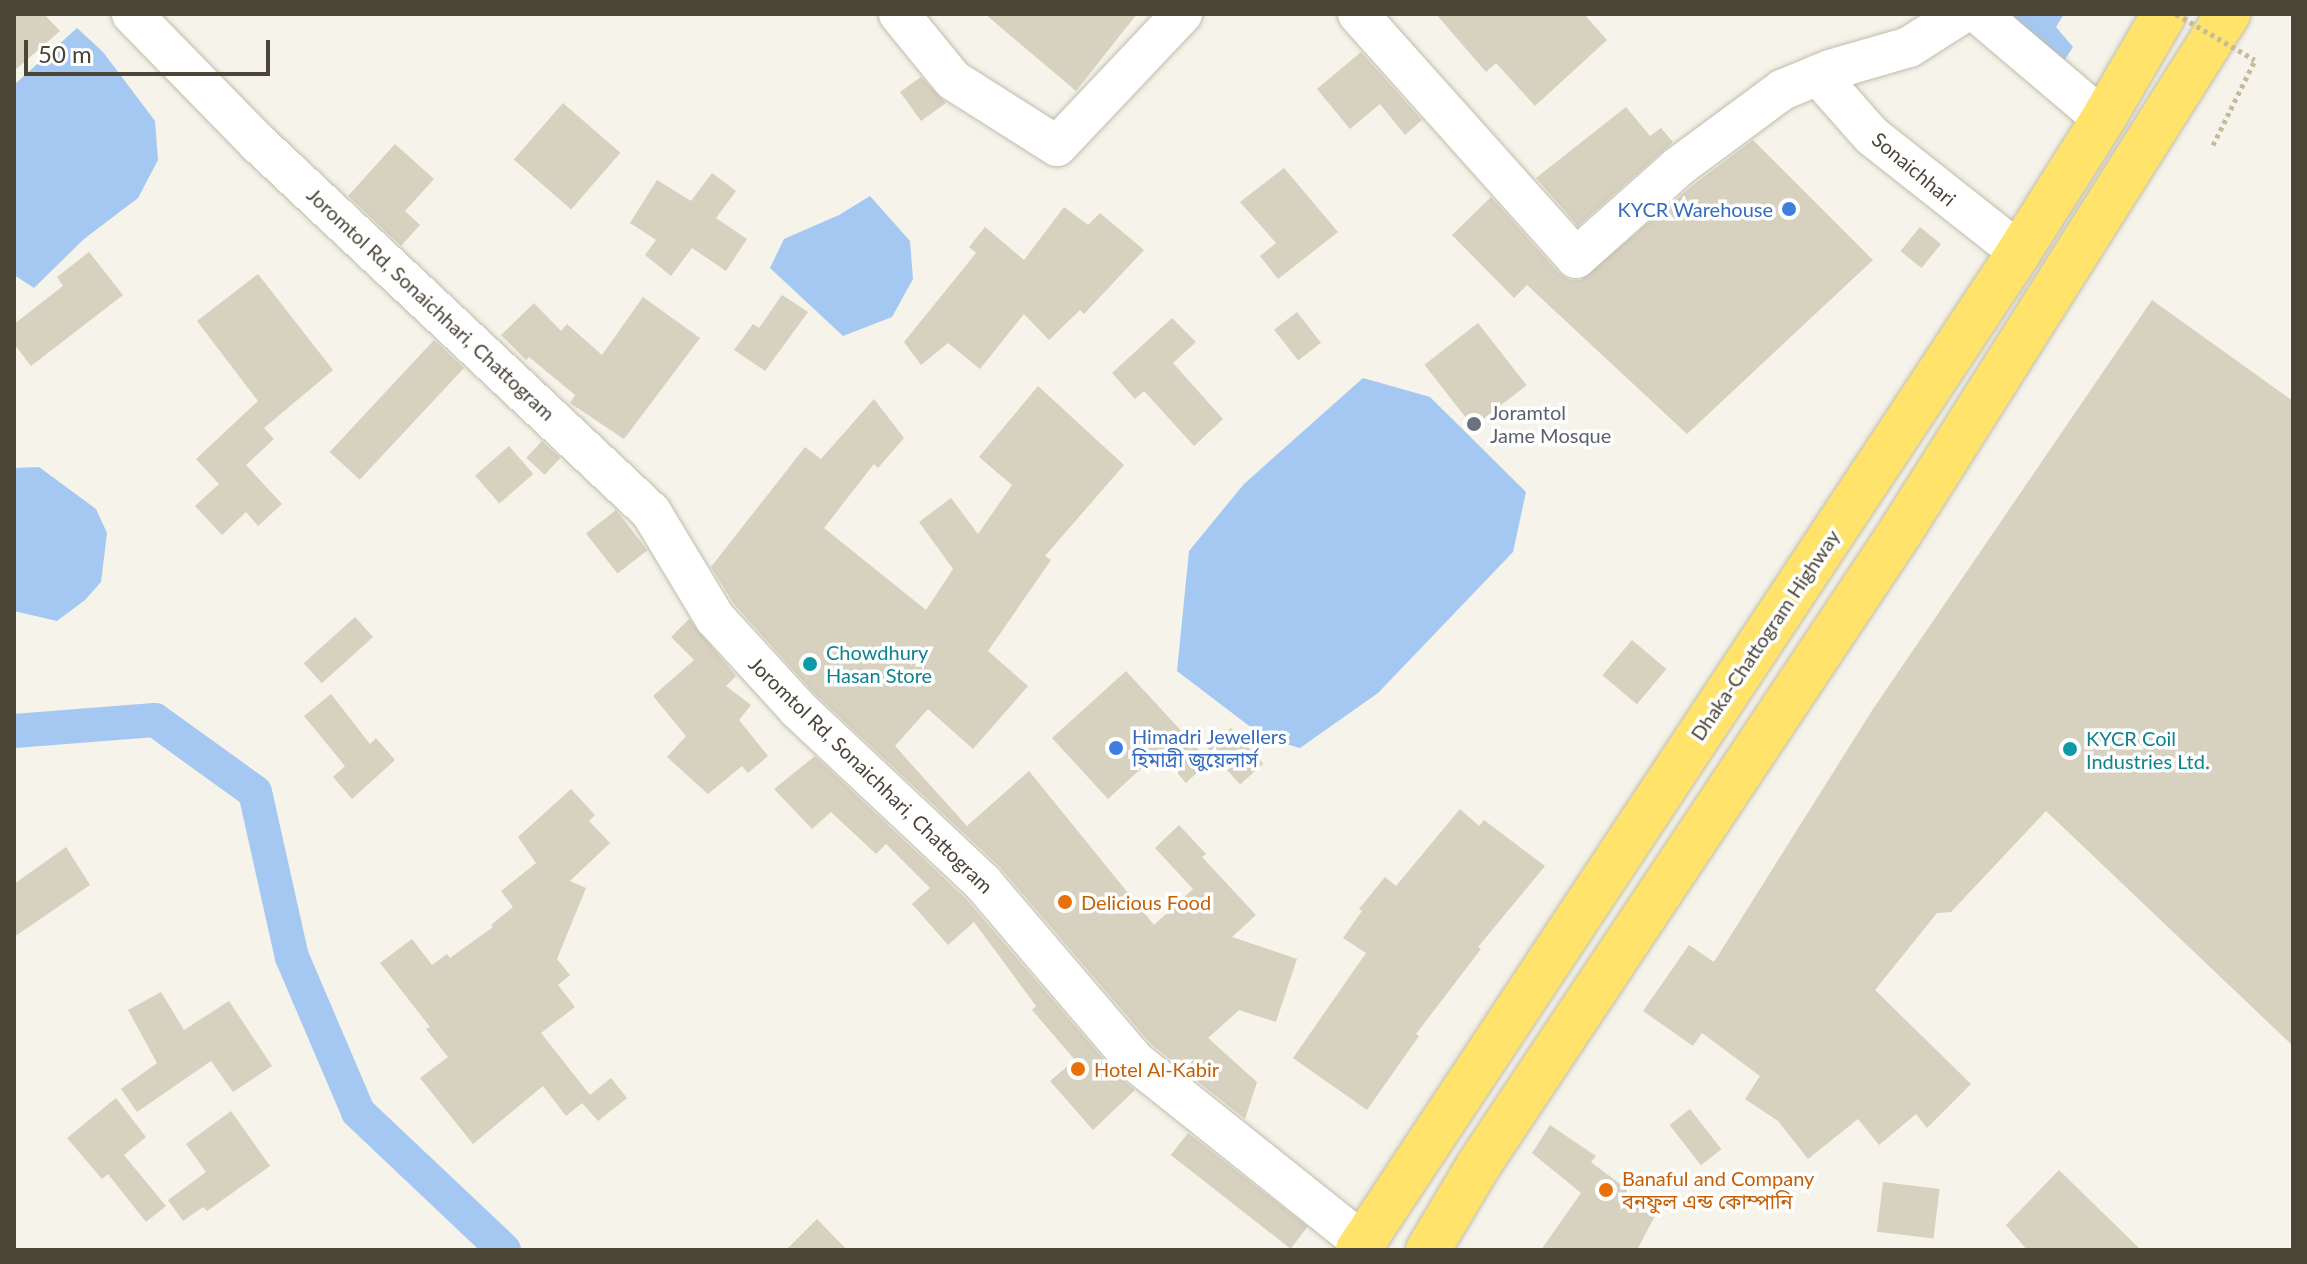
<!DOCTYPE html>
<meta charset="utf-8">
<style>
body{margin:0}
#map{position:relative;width:2307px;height:1264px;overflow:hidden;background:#f5f3ea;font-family:Lato,"Noto Sans Bengali",sans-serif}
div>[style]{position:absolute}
.water>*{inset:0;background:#a5c8f3}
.canal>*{height:34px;margin:-17px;padding:0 17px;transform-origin:17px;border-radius:17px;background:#a5c8f3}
.building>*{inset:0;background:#d7d1bf;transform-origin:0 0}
.path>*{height:5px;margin-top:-2.5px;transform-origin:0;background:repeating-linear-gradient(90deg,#c4bb9c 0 4px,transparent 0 8px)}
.roads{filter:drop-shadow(0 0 2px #c1bdac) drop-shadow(0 0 2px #c1bdac)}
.street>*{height:40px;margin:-20px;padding:0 20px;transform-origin:20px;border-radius:20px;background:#fff}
.highway>*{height:44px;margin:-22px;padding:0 22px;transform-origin:22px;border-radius:22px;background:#ffe36b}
.path-bridge>*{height:5px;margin-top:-2.5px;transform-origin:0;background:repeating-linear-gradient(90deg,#c4bb9c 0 4px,transparent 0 8px)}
.dots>*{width:22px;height:22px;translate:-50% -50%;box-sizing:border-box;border:4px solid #fff;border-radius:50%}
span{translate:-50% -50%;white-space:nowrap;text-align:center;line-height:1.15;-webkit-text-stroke:7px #fff;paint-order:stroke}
.street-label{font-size:20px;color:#4a4537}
.shop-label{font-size:20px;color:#366cbe}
.right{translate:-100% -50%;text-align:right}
.left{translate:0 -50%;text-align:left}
.worship-label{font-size:20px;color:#5b616d}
.culture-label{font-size:20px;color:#0d838f}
.food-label{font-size:20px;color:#c56008}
.frame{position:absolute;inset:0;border:16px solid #4a4537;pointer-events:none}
.scale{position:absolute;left:24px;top:40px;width:246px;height:36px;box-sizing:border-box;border:4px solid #4a4537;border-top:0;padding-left:10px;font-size:24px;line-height:28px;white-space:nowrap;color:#4a4537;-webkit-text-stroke:6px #fff;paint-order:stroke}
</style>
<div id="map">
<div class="water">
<i style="clip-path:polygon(2012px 14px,2064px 14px,2056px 27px,2073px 47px,2059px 69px)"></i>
<i style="clip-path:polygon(77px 28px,103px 52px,155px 121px,158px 160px,138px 198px,84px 239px,34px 288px,14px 275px,14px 85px)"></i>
<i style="clip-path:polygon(870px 196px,910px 241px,913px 279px,892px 317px,843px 336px,770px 268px,784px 239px,839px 215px)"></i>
<i style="clip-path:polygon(1363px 378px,1430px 397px,1526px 492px,1513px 552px,1378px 693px,1300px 748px,1265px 738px,1177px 671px,1189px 551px,1244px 484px)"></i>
<i style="clip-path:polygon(39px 467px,96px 509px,107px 533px,101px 582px,85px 600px,57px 621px,14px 611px,14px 468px)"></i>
</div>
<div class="canal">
<i style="left:14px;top:731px;width:141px;rotate:-4.5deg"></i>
<i style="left:155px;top:720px;width:123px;rotate:35.8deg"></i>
<i style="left:255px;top:792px;width:169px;rotate:77.4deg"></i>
<i style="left:292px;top:957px;width:168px;rotate:66.9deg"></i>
<i style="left:358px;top:1112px;width:201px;rotate:43.4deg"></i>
</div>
<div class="building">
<i style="clip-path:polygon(14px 14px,44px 14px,60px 31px,14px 71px)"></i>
<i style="clip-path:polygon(985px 14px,1137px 14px,1076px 91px)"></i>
<i style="clip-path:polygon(1436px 14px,1584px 14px,1607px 40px,1535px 106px,1496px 63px,1486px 72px)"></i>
<i style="clip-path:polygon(1361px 52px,1422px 120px,1405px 135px,1380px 104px,1350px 129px,1317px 89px)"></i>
<i style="clip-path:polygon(921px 77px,946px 103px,921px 121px,900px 92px)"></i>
<i style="left:563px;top:103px;width:76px;height:75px;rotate:41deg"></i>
<i style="clip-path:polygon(1626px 107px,1650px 136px,1661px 128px,1673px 142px,1578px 226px,1536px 178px)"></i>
<i style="clip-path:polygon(1753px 140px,1873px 260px,1687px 434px,1527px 285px,1514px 298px,1452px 235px,1491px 197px,1559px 273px,1570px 280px,1581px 280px,1693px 185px)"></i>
<i style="clip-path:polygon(395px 144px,434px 179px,405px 211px,420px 225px,401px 246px,348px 196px)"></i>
<i style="clip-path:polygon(1284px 168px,1338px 232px,1278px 279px,1260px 256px,1276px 243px,1240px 202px)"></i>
<i style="clip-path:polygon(712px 173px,736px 191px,716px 218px,747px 239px,726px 271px,692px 248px,671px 276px,645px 255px,656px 240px,630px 223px,657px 180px,691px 201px)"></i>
<i style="clip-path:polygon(1064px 207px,1088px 225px,1100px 213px,1144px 250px,1084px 314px,1080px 310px,1049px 340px,1024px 314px,980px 369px,948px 343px,921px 365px,904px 342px,976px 253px,969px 247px,985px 227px,1024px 260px)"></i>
<i style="left:1920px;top:227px;width:27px;height:31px;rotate:39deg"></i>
<i style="clip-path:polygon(89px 252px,123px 295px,31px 366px,14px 344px,14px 324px,63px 286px,57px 277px)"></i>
<i style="clip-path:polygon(258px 274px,333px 370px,264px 428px,274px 439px,246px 465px,282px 504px,258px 526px,246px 512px,222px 535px,195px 506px,219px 484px,196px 459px,258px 401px,197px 321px)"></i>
<i style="clip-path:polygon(782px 295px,808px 312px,765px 371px,734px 350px,753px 324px,759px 328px)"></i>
<i style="clip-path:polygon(643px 297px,700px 338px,624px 439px,570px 403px,575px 395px,529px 357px,526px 360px,501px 335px,534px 303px,561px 331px,567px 324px,602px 355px)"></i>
<i style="clip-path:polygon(2152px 300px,2293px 401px,2293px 1046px,2046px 811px,1951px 912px,1937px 913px,1875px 990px,1971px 1084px,1927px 1128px,1916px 1114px,1879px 1145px,1858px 1119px,1808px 1159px,1778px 1121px,1745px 1099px,1760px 1076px,1702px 1033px,1693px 1046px,1643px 1011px,1689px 945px,1714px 962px,1873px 709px)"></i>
<i style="left:1297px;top:312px;width:39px;height:29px;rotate:52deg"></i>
<i style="clip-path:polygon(1172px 318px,1196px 342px,1173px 363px,1223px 419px,1194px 446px,1144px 391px,1135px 399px,1112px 373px)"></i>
<i style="left:1478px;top:323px;width:79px;height:68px;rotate:52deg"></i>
<i style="left:434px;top:340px;width:41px;height:153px;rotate:43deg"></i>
<i style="clip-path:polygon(1038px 386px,1124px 465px,1045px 556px,1051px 560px,988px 651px,1028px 686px,973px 749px,928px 709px,895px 746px,967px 826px,1029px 771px,1154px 925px,1193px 889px,1155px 848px,1179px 825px,1206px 854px,1202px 857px,1256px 915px,1232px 937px,1297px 959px,1276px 1022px,1239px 1010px,1208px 1038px,1257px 1082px,1245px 1119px,1151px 1044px,999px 866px,814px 693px,734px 604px,711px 567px,805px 447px,821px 459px,874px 399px,904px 438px,878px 468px,874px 464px,824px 528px,926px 610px,953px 569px,919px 522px,951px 498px,978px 534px,1012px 485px,979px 457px)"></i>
<i style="left:542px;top:441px;width:25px;height:23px;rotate:43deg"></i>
<i style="left:509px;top:446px;width:37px;height:45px;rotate:49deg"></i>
<i style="left:616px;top:510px;width:51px;height:38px;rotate:52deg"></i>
<i style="left:355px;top:617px;width:27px;height:69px;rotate:48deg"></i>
<i style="clip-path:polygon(689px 619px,736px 676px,726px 686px,751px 705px,739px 720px,768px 756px,748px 773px,742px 766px,708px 794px,667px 757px,686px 736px,653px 696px,694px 660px,671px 637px)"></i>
<i style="left:1632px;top:640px;width:45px;height:46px;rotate:40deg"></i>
<i style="clip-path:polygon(1126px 671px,1209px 761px,1186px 783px,1159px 752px,1108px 799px,1052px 738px)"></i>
<i style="clip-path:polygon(331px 694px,370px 744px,376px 738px,395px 760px,352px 799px,333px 777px,345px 766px,304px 716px)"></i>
<i style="left:1231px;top:728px;width:48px;height:31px;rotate:48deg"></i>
<i style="clip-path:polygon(815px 756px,966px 899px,1118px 1076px,1135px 1090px,1093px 1130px,1050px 1081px,1075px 1060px,1032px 1010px,1036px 1006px,974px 922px,948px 945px,912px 904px,930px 888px,886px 844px,876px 854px,831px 812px,812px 829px,774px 789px)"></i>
<i style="clip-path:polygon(571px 789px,595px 815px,589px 821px,610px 843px,570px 881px,586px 888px,557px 959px,570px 975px,558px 985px,575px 1007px,541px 1033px,590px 1095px,611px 1078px,627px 1098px,598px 1121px,582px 1103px,566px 1116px,543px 1086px,473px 1144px,420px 1078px,448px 1057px,426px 1029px,430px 1027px,380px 963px,412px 939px,432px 965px,447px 954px,450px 958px,493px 927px,491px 925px,513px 907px,501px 891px,536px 863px,518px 837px)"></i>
<i style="clip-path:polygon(1460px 809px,1479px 826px,1484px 820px,1545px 866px,1478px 947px,1481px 949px,1416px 1034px,1419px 1036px,1367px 1110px,1293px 1058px,1366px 953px,1343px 938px,1362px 911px,1359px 909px,1385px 877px,1396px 886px)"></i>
<i style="clip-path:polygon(66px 847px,90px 885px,14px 937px,14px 884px)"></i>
<i style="clip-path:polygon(161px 992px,184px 1030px,229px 1001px,272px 1066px,233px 1092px,211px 1061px,137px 1112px,121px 1089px,157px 1063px,128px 1010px)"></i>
<i style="clip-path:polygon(116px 1098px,146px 1137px,124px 1155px,166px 1206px,146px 1222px,108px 1174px,102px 1179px,67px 1138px)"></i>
<i style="left:1690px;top:1109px;width:51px;height:26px;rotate:52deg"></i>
<i style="clip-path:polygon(231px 1111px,270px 1166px,207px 1211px,203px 1207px,183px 1221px,168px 1200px,206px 1172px,186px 1144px)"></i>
<i style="clip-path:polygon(1550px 1125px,1596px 1156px,1591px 1162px,1657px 1212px,1637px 1250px,1541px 1250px,1581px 1193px,1532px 1153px)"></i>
<i style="left:1188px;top:1133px;width:152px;height:28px;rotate:38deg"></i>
<i style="clip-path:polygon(2059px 1170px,2141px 1250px,2027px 1250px,2006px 1225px)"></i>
<i style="left:1883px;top:1182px;width:57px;height:50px;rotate:7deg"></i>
<i style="clip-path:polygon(817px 1219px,847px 1250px,786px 1250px)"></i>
</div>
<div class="path">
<i style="left:2213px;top:145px;width:95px;rotate:-63.7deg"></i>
</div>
<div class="roads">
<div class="street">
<i style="left:132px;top:14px;width:180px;rotate:45.7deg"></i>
<i style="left:258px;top:143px;width:539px;rotate:43.2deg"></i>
<i style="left:651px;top:512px;width:124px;rotate:58.9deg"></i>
<i style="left:715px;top:618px;width:123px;rotate:47.6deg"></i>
<i style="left:798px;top:709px;width:254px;rotate:43.2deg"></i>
<i style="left:983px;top:883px;width:234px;rotate:49.5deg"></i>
<i style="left:1135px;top:1061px;width:290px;rotate:38.6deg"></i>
<i style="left:899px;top:14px;width:85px;rotate:50.7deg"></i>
<i style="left:953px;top:80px;width:123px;rotate:32.4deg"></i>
<i style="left:1057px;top:146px;width:182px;rotate:-46.6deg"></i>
<i style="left:1358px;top:14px;width:327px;rotate:48.2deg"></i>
<i style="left:1576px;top:258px;width:137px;rotate:-41.7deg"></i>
<i style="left:1678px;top:167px;width:129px;rotate:-36.5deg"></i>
<i style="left:1782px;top:90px;width:52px;rotate:-22.6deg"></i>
<i style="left:1830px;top:70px;width:82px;rotate:-16.2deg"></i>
<i style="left:1909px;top:47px;width:62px;rotate:-32.4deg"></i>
<i style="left:1979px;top:14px;width:162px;rotate:40.3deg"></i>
<i style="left:1818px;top:75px;width:81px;rotate:48.5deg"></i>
<i style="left:1872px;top:136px;width:187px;rotate:38.3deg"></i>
</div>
<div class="highway">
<i style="left:1358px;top:1250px;width:1197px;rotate:-56.48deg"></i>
<i style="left:2019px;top:252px;width:157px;rotate:-57.7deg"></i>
<i style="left:2103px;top:119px;width:121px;rotate:-59.8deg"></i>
<i style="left:1428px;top:1250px;width:98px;rotate:-59.2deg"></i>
<i style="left:1478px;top:1166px;width:763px;rotate:-56.33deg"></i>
<i style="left:1901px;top:531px;width:612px;rotate:-57.69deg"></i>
</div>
</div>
<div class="path-bridge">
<i style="left:2176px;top:14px;width:91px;rotate:30.2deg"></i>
</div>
<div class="dots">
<i style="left:1789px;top:209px;background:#3f7fe0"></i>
<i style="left:1474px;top:424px;background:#6b7280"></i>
<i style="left:810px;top:664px;background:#0f9aa8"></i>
<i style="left:1116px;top:748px;background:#3f7fe0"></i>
<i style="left:2070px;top:749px;background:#0f9aa8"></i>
<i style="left:1065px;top:902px;background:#e8710a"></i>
<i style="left:1078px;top:1069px;background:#e8710a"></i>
<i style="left:1606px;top:1190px;background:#e8710a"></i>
</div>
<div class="street-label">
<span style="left:1914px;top:169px;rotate:40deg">Sonaichhari</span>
<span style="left:431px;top:304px;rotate:43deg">Joromtol Rd, Sonaichhari, Chattogram</span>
<span style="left:1765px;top:635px;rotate:-56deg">Dhaka-Chattogram Highway</span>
<span style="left:871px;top:775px;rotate:44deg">Joromtol Rd, Sonaichhari, Chattogram</span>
</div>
<div class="shop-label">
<span class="right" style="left:1773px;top:209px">KYCR Warehouse</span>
<span class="left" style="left:1132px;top:748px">Himadri Jewellers<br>হিমাদ্রী জুয়েলার্স</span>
</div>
<div class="worship-label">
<span class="left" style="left:1490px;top:424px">Joramtol<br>Jame Mosque</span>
</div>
<div class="culture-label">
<span class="left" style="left:826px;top:664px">Chowdhury<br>Hasan Store</span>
<span class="left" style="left:2086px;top:750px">KYCR Coil<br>Industries Ltd.</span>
</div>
<div class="food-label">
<span class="left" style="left:1081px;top:902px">Delicious Food</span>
<span class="left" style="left:1094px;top:1069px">Hotel Al-Kabir</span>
<span class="left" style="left:1622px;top:1190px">Banaful and Company<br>বনফুল এন্ড কোম্পানি</span>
</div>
<div class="frame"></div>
<div class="scale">50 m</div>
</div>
